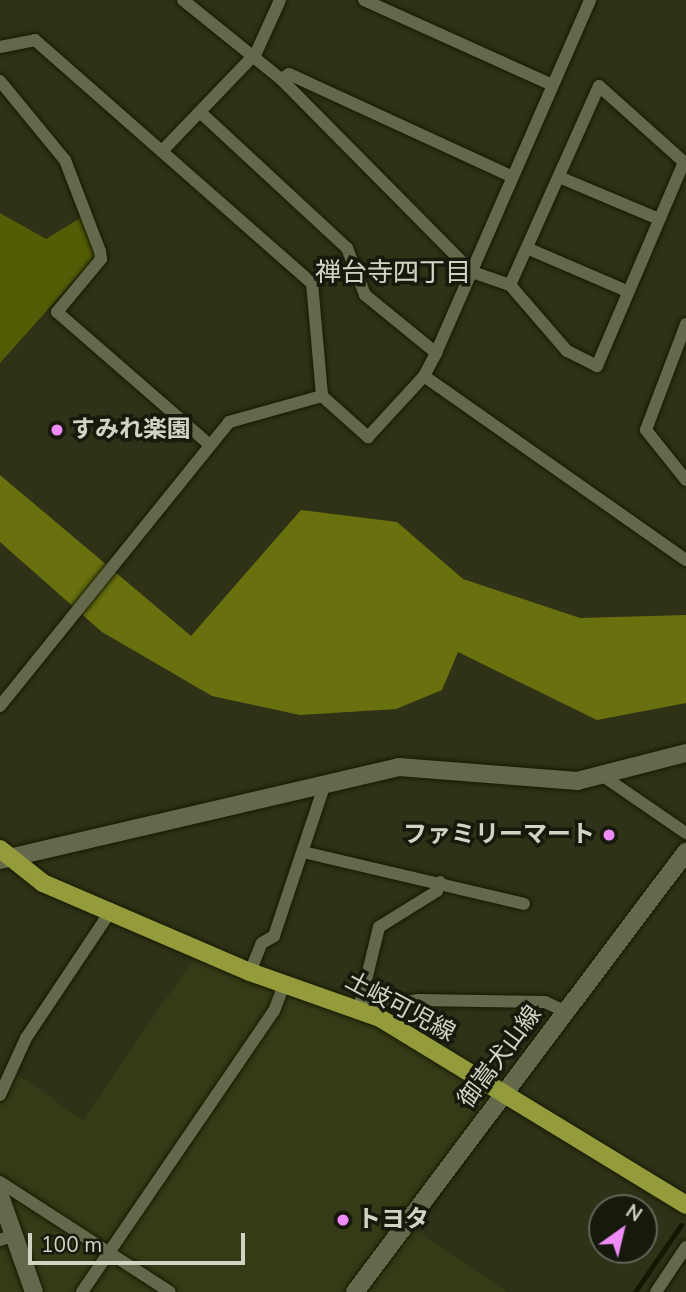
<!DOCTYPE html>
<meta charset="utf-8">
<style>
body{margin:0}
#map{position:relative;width:686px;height:1292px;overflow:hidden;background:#2f3217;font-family:"Nunito Sans","Noto Sans JP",sans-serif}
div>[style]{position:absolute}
.built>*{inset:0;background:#363a16}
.green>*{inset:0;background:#555c06}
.forest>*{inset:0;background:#69710e}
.stream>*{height:4.5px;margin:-2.25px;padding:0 2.25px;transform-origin:2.25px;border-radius:2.25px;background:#151700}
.roads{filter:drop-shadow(0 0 2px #171a01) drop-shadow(0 0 2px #171a01)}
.street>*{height:12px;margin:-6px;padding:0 6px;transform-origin:6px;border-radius:6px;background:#65694c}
.secondary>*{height:18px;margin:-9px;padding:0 9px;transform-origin:9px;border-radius:9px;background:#65694c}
.primary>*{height:18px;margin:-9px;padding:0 9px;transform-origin:9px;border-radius:9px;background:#939b3b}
.dots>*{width:19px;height:19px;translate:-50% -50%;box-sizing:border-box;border:4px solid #17190d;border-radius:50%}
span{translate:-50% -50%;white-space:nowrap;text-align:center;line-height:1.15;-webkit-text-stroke:7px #17190d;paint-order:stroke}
.poi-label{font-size:24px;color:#d1d4c3;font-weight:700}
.left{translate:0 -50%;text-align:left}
.right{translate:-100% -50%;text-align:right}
.street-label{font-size:24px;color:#d1d4c3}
.neighbourhood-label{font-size:26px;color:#d1d4c3}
.north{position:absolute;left:588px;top:1194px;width:70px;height:70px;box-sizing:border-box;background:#17190d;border:2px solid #616456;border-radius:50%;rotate:34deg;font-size:19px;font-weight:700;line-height:28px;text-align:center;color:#d1d4c3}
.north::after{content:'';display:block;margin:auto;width:24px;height:32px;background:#ef8bf7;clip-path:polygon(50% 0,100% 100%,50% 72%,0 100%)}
.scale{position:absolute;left:28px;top:1233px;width:217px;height:32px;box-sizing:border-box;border:4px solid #d1d4c3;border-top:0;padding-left:9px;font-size:21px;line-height:24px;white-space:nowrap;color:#d1d4c3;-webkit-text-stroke:5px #17190d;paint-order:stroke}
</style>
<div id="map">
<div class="built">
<i style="clip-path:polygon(200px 949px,325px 994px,506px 1096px,407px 1224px,508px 1292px,0 1292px,0 1095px,11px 1070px,83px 1120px)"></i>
</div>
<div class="green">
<i style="clip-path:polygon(0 213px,46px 239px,87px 214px,100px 251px,0 363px)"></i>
</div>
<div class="forest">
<i style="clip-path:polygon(0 475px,191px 636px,301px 510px,397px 522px,463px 579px,580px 618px,686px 615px,686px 703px,597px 720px,458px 652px,442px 690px,396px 709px,300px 715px,212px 696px,102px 632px,0 542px)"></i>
</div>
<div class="stream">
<i style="left:635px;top:1292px;width:81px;rotate:-55.5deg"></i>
</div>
<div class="roads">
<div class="street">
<i style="left:183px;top:0;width:126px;rotate:38.9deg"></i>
<i style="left:364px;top:0;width:206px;rotate:24.3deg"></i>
<i style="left:0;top:47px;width:36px;rotate:-11deg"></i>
<i style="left:35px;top:40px;width:368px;rotate:41.3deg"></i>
<i style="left:312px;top:283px;width:113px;rotate:84.9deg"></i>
<i style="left:322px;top:396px;width:62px;rotate:41.7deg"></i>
<i style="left:368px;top:437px;width:83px;rotate:-47.4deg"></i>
<i style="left:424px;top:376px;width:26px;rotate:-62deg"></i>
<i style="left:436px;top:353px;width:385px;rotate:-66.4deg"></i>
<i style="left:0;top:81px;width:102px;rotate:50.6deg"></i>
<i style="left:65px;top:160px;width:97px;rotate:69deg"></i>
<i style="left:100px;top:251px;width:8px;rotate:83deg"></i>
<i style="left:101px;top:259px;width:69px;rotate:129.7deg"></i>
<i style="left:57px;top:312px;width:203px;rotate:41deg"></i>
<i style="left:200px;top:112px;width:200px;rotate:42.8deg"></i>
<i style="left:347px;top:248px;width:50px;rotate:69deg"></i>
<i style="left:365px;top:295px;width:92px;rotate:39.2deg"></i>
<i style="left:163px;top:150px;width:134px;rotate:-46.2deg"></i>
<i style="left:256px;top:53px;width:58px;rotate:-65.6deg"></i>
<i style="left:559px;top:177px;width:108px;rotate:22.8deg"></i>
<i style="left:529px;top:249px;width:107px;rotate:23.2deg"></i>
<i style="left:510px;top:285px;width:218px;rotate:-65.9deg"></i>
<i style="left:599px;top:86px;width:114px;rotate:41.8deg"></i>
<i style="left:684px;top:162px;width:222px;rotate:113.1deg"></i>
<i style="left:597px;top:366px;width:34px;rotate:-153deg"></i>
<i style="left:567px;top:351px;width:87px;rotate:-130.8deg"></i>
<i style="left:510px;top:285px;width:40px;rotate:-161.1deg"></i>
<i style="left:472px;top:272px;width:272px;rotate:-134.7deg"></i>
<i style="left:281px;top:79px;width:9px;rotate:-32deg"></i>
<i style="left:289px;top:74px;width:244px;rotate:24.7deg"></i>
<i style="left:686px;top:324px;width:113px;rotate:110.7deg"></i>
<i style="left:646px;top:430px;width:64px;rotate:51.3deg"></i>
<i style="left:424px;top:376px;width:320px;rotate:35.1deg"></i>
<i style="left:0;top:706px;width:365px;rotate:-51.1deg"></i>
<i style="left:229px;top:422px;width:97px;rotate:-15.6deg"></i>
<i style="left:603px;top:776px;width:101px;rotate:34.5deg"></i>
<i style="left:303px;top:852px;width:227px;rotate:13.2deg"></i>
<i style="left:440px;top:882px;width:9px;rotate:108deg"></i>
<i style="left:437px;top:891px;width:68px;rotate:148.2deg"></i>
<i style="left:379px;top:927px;width:84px;rotate:103.7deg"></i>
<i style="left:359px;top:1009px;width:60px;rotate:-8.7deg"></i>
<i style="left:418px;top:1000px;width:127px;rotate:0.9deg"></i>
<i style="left:545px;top:1002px;width:21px;rotate:25deg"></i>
<i style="left:250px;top:972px;width:31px;rotate:-68deg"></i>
<i style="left:262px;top:943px;width:14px;rotate:-30deg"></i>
<i style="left:274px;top:936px;width:160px;rotate:-71.5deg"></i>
<i style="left:0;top:1095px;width:63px;rotate:-65.5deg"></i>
<i style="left:26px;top:1038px;width:151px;rotate:-56.3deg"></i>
<i style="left:0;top:1182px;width:202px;rotate:32.9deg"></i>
<i style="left:0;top:1240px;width:15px;rotate:-20deg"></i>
<i style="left:82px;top:1292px;width:340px;rotate:-55.7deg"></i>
<i style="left:274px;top:1011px;width:31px;rotate:-69deg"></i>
<i style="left:656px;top:1292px;width:54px;rotate:-56.3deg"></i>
</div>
<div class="secondary">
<i style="left:0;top:860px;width:410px;rotate:-13.1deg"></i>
<i style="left:399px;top:767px;width:179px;rotate:4.5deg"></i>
<i style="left:577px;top:781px;width:113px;rotate:-14.4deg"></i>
<i style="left:0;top:1196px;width:102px;rotate:70.5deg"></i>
<i style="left:355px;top:1292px;width:551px;rotate:-53.05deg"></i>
</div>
<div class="primary">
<i style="left:0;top:849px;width:55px;rotate:38.3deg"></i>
<i style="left:43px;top:883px;width:225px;rotate:23.3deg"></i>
<i style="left:250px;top:972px;width:138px;rotate:19.5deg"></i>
<i style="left:380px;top:1018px;width:359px;rotate:31.4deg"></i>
</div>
</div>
<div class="dots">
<i style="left:57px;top:430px;background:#ef8bf7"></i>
<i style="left:609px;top:835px;background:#ef8bf7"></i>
<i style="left:343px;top:1220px;background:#ef8bf7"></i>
</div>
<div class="poi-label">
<span class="left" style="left:71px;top:430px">すみれ楽園</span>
<span class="right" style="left:595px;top:835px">ファミリーマート</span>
<span class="left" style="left:357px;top:1220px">トヨタ</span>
</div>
<div class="street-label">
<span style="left:400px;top:1007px;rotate:28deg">土岐可児線</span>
<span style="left:500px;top:1057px;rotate:-53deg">御嵩犬山線</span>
</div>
<div class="neighbourhood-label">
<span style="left:393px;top:273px">禅台寺四丁目</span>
</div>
<div class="north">N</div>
<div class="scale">100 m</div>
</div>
